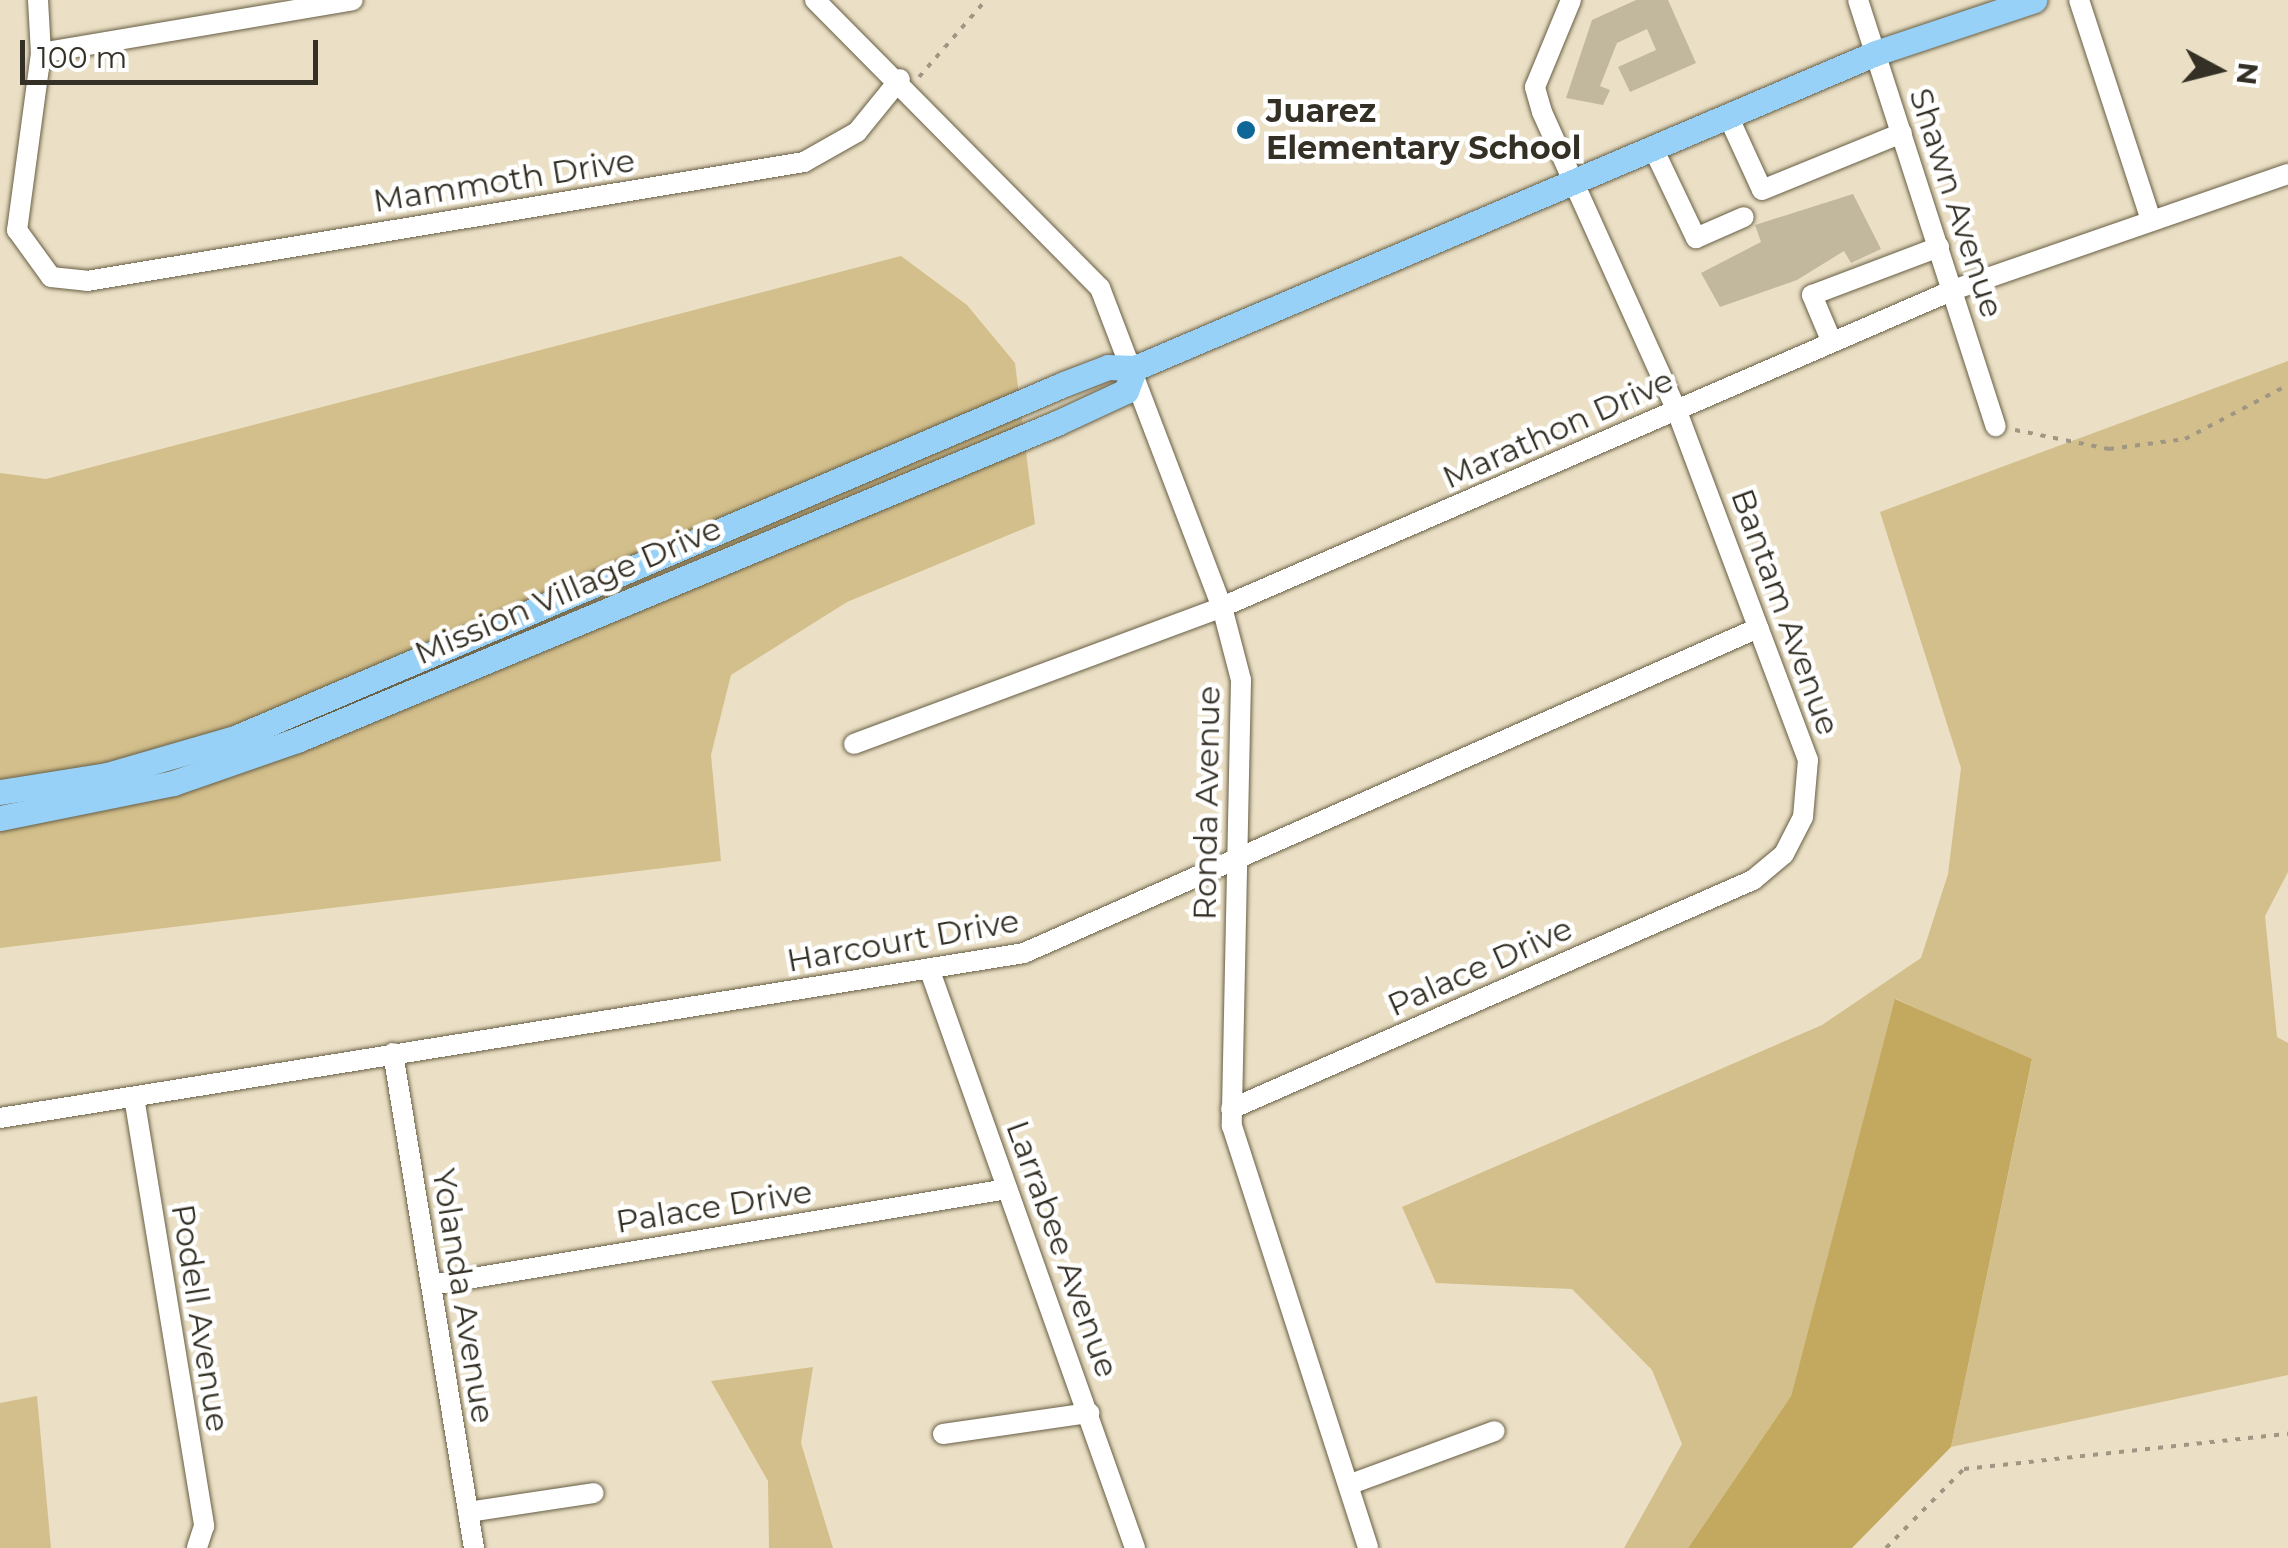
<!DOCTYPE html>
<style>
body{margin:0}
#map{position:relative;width:2288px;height:1548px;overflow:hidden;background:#ebe0c5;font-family:Montserrat,sans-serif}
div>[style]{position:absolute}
.green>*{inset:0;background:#d3bf8b}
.forest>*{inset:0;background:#c3a860}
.building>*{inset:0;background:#c2b89d}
.path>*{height:4px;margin-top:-2px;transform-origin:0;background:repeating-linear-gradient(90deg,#9f9783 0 5px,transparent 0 13px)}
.roads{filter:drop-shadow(0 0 2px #675e45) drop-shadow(0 0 2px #675e45)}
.minor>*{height:20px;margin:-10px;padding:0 10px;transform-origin:10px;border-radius:10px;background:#fff}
.major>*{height:25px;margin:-12.5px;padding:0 12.5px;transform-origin:12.5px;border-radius:12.5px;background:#98d1f7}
.dots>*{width:28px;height:28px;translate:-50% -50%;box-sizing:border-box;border:5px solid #fff;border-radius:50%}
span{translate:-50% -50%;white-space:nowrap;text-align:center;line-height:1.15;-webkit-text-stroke:9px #fff;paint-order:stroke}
.poi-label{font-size:32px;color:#343025;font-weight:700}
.left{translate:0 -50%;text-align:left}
.street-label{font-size:32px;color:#343025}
.north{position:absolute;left:2168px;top:20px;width:100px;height:100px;-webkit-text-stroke:8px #fff;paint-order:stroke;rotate:97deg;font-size:28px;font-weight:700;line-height:40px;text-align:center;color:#343025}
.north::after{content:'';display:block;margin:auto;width:35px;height:45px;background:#343025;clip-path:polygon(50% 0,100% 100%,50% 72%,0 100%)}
.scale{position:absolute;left:20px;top:40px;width:298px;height:45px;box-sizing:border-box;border:5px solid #343025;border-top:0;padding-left:12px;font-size:30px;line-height:35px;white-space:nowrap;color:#343025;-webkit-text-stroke:8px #fff;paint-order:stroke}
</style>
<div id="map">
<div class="green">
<i style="clip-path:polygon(901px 256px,967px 305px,1015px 363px,1035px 524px,847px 602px,731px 675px,711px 755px,721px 861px,0 948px,0 473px,46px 479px)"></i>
<i style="clip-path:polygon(2288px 361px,2288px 872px,2265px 916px,2277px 1037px,2288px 1043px,2288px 1375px,1951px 1447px,2032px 1060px,1896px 999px,1791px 1396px,1688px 1548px,1624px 1548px,1682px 1444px,1652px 1370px,1572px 1289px,1436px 1283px,1402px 1207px,1822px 1025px,1921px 958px,1948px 874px,1961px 768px,1880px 512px)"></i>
<i style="clip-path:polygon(813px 1367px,801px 1443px,833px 1548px,769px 1548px,768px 1481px,711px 1381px)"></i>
<i style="clip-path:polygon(37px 1396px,51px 1548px,0 1548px,0 1403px)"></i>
</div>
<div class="forest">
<i style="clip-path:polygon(1895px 999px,2032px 1059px,1951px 1447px,1852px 1548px,1688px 1548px,1791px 1396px)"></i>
</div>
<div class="building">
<i style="clip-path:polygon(1636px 0,1668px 0,1696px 63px,1630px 92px,1618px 67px,1656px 50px,1647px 29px,1617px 43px,1600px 86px,1610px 90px,1603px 105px,1566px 98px,1592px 20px)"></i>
<i style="clip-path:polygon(1853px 194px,1881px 249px,1851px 263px,1844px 251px,1797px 280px,1720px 307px,1701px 273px,1761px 242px,1755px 225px)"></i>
</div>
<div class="path">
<i style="left:919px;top:77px;width:102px;rotate:-49deg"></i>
<i style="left:2015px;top:430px;width:96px;rotate:11.4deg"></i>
<i style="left:2109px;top:449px;width:77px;rotate:-7.5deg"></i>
<i style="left:2185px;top:439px;width:116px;rotate:-27.7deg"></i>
<i style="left:1886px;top:1548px;width:111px;rotate:-45.4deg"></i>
<i style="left:1964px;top:1469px;width:326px;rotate:-6.2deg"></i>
</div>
<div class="roads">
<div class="minor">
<i style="left:38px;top:0;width:53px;rotate:86.8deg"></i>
<i style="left:41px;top:53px;width:179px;rotate:97.7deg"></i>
<i style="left:17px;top:230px;width:58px;rotate:54.1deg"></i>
<i style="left:51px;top:277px;width:36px;rotate:6deg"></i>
<i style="left:87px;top:281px;width:727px;rotate:-9.42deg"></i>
<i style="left:804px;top:162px;width:61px;rotate:-29.5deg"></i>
<i style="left:857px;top:132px;width:68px;rotate:-50.9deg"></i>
<i style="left:815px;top:0;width:405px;rotate:45.3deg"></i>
<i style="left:1100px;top:288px;width:342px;rotate:69.1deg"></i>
<i style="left:1222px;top:607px;width:75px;rotate:75.4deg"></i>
<i style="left:1241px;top:680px;width:446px;rotate:91.2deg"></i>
<i style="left:1232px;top:1126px;width:443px;rotate:72.1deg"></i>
<i style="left:1858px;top:0;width:448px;rotate:72.1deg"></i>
<i style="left:2079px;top:0;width:228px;rotate:71.9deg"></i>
<i style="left:41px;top:53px;width:316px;rotate:-9.6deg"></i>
<i style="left:1728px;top:116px;width:81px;rotate:65.3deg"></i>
<i style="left:1762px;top:190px;width:151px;rotate:-22.2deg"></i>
<i style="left:1653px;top:148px;width:100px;rotate:64.5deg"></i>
<i style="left:1696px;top:238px;width:52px;rotate:-23.6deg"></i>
<i style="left:1831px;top:340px;width:49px;rotate:-112.9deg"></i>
<i style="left:1812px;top:295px;width:136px;rotate:-20.7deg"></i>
<i style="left:854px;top:744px;width:393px;rotate:-20.4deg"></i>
<i style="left:1222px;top:607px;width:797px;rotate:-23.44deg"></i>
<i style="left:1953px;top:290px;width:355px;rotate:-19.1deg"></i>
<i style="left:930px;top:971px;width:612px;rotate:70.44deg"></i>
<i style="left:393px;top:1053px;width:502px;rotate:80.71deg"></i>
<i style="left:134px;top:1097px;width:435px;rotate:80.7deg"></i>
<i style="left:204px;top:1526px;width:23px;rotate:108deg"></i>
<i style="left:1231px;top:1109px;width:570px;rotate:-23.69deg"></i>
<i style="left:1753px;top:880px;width:40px;rotate:-40deg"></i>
<i style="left:1784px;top:854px;width:42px;rotate:-62.8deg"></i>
<i style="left:1803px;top:817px;width:57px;rotate:-85deg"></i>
<i style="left:1808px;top:760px;width:373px;rotate:-110.6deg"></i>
<i style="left:1677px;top:411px;width:328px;rotate:-114.3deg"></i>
<i style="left:1542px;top:112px;width:26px;rotate:-106deg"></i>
<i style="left:1535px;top:87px;width:94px;rotate:-67.5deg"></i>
<i style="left:0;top:1118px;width:1037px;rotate:-9.15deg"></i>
<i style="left:1024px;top:953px;width:803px;rotate:-23.88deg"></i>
<i style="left:431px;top:1285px;width:584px;rotate:-9.46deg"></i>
<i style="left:943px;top:1434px;width:148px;rotate:-8.2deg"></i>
<i style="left:1351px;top:1484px;width:153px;rotate:-20.2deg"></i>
<i style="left:468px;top:1512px;width:127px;rotate:-8.6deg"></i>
</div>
<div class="major">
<i style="left:0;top:792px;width:108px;rotate:-9deg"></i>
<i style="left:107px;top:775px;width:133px;rotate:-16.1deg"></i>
<i style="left:235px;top:738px;width:901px;rotate:-23.12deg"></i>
<i style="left:1064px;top:384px;width:47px;rotate:-21.1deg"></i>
<i style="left:1108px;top:367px;width:27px;rotate:2deg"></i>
<i style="left:1135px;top:368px;width:805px;rotate:-23.03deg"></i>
<i style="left:1876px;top:53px;width:167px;rotate:-18.5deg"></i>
<i style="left:0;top:818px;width:177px;rotate:-11.4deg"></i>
<i style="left:173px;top:783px;width:131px;rotate:-19.1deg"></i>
<i style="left:297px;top:740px;width:823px;rotate:-22.64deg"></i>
<i style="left:1057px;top:423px;width:76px;rotate:-24.9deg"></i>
<i style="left:1126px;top:391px;width:25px;rotate:-69deg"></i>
</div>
</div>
<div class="dots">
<i style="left:1246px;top:130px;background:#0f6797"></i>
</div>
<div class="poi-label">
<span class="left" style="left:1266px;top:130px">Juarez<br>Elementary School</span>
</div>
<div class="street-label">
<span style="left:504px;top:181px;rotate:-9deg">Mammoth Drive</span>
<span style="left:1956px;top:203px;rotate:72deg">Shawn Avenue</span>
<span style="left:1558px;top:429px;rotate:-24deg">Marathon Drive</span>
<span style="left:568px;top:591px;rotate:-23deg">Mission Village Drive</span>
<span style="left:1785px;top:612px;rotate:70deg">Bantam Avenue</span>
<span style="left:1207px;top:803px;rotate:-89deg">Ronda Avenue</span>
<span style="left:903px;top:941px;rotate:-10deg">Harcourt Drive</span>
<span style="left:1480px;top:967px;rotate:-24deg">Palace Drive</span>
<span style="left:714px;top:1207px;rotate:-9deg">Palace Drive</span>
<span style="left:1062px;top:1249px;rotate:70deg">Larrabee Avenue</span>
<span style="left:463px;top:1296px;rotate:81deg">Yolanda Avenue</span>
<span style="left:200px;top:1318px;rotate:81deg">Podell Avenue</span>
</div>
<div class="north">N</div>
<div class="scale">100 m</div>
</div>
